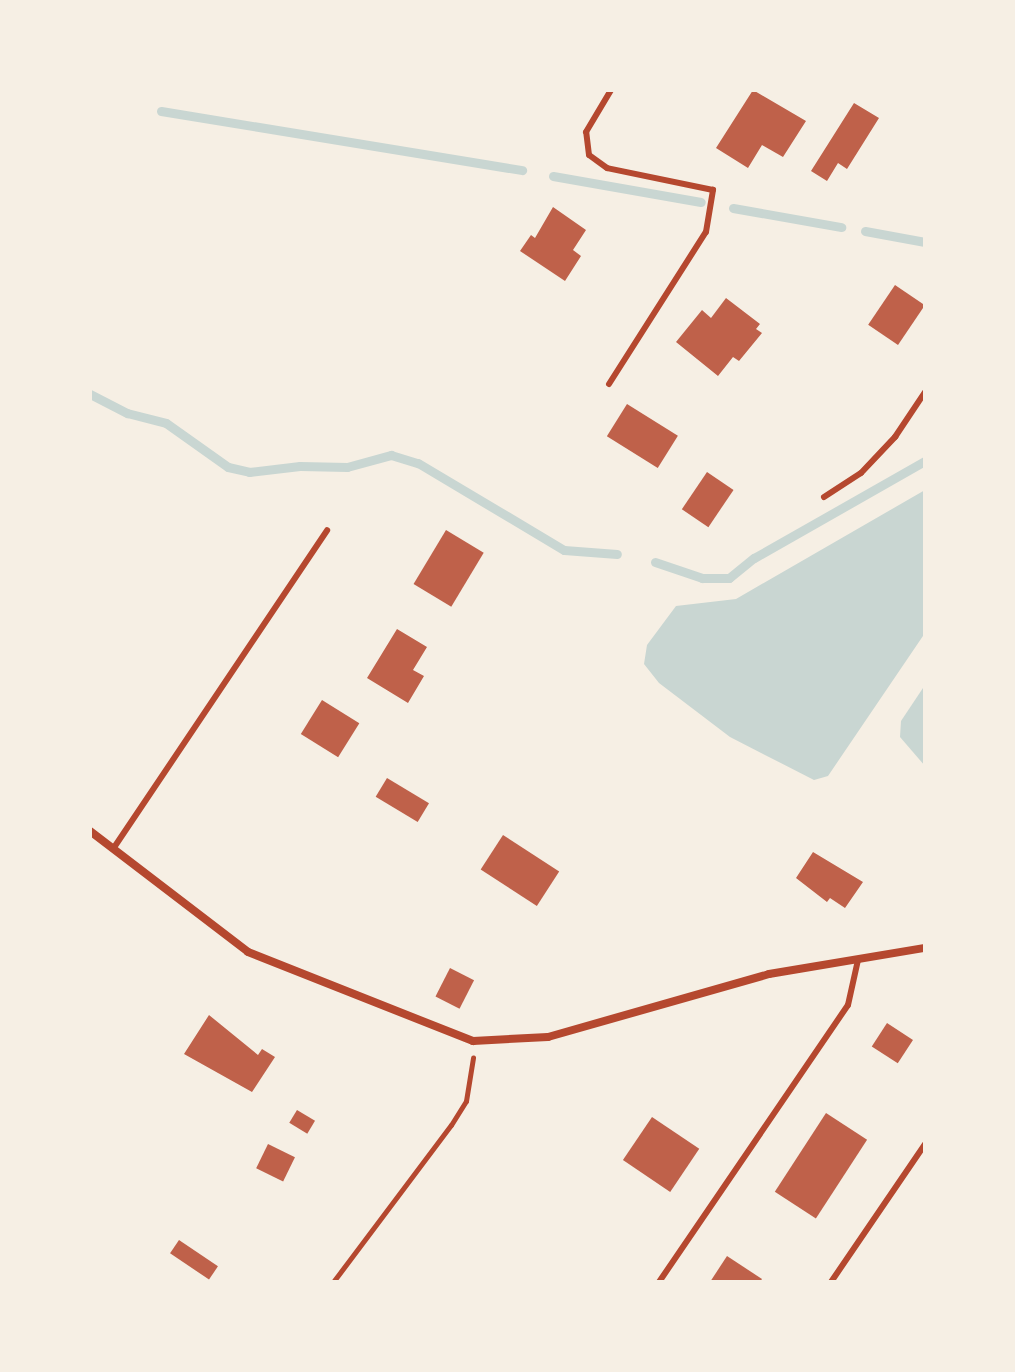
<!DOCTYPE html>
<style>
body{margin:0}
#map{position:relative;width:1015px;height:1372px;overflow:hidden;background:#f6efe4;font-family:Manrope,sans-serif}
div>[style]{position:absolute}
.water>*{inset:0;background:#c9d6d2}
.stream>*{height:9px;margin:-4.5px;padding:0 4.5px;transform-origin:4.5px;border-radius:4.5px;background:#c9d6d2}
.building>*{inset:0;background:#bf614a;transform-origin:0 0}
.path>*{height:5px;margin:-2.5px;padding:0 2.5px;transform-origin:2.5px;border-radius:2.5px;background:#b5482f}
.service>*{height:6px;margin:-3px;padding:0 3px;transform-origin:3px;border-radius:3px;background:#b5482f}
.minor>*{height:8px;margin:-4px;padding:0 4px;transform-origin:4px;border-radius:4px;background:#b5482f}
span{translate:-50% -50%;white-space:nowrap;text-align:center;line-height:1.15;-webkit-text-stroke:6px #f6efe4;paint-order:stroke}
.frame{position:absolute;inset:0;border:92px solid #f6efe4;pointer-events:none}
</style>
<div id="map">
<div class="water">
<i style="clip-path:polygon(925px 490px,925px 633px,828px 776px,814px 780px,730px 737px,659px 683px,644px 664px,647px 645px,676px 606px,736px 599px)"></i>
<i style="clip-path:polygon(925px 685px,925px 766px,900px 737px,901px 721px)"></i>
</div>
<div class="stream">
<i style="left:161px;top:111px;width:366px;rotate:9.3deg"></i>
<i style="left:553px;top:176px;width:150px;rotate:10deg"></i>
<i style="left:733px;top:208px;width:110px;rotate:10deg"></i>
<i style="left:865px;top:231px;width:61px;rotate:10.4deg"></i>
<i style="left:90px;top:394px;width:42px;rotate:27.2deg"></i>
<i style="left:127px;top:413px;width:40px;rotate:14.4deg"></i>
<i style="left:166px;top:423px;width:76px;rotate:35.4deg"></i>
<i style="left:228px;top:467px;width:22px;rotate:13deg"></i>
<i style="left:249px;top:472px;width:51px;rotate:-6.7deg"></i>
<i style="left:300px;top:466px;width:47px;rotate:1.2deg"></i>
<i style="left:347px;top:467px;width:46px;rotate:-15.3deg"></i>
<i style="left:391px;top:455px;width:28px;rotate:17deg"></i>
<i style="left:418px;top:463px;width:170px;rotate:30.8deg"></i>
<i style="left:564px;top:550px;width:53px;rotate:4.3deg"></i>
<i style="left:655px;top:562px;width:50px;rotate:18.8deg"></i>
<i style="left:702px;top:578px;width:27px"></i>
<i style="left:729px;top:578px;width:32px;rotate:-39deg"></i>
<i style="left:754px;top:558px;width:197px;rotate:-29.6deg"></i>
</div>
<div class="building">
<i style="clip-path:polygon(753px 90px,806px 121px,783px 157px,762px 145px,748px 168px,716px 148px)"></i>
<i style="clip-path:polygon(854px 103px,879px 118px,847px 169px,838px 163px,827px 181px,811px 171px)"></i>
<i style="clip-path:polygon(553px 207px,586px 230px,573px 250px,581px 256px,565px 281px,520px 251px,531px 235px,535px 238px)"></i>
<i style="left:895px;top:285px;width:36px;height:48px;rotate:34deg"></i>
<i style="clip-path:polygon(726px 298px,760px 324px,756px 329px,762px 333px,739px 361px,733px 357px,718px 376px,676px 342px,702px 310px,711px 318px)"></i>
<i style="left:627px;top:404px;width:60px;height:38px;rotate:32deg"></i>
<i style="left:707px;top:472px;width:32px;height:45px;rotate:34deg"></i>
<i style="left:446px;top:530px;width:44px;height:63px;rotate:31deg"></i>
<i style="clip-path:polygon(397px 629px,427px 647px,413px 670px,424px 676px,408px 703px,367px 678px)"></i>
<i style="left:322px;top:700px;width:44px;height:40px;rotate:32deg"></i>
<i style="left:387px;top:778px;width:49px;height:22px;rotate:31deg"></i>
<i style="left:503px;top:835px;width:67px;height:41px;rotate:33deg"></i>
<i style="clip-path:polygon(813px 852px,863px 882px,845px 908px,830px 898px,827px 902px,796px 878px)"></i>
<i style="left:450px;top:968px;width:27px;height:32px;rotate:27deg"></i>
<i style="clip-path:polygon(209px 1015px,258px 1055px,262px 1049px,275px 1057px,252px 1092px,184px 1054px)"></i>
<i style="left:887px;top:1023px;width:31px;height:28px;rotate:33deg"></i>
<i style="left:297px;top:1110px;width:21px;height:15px;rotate:31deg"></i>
<i style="left:826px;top:1113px;width:49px;height:94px;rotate:33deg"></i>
<i style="left:652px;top:1117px;width:57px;height:52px;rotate:34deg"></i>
<i style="left:268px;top:1144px;width:30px;height:27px;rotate:26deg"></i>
<i style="left:179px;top:1240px;width:47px;height:16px;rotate:34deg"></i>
<i style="clip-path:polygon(727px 1256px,762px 1279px,760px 1282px,710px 1282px)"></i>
</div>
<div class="path">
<i style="left:333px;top:1282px;width:196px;rotate:-53.1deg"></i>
<i style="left:451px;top:1125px;width:28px;rotate:-58deg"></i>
<i style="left:466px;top:1101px;width:44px;rotate:-80.8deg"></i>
</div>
<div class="service">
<i style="left:609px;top:384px;width:180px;rotate:-57.5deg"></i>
<i style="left:706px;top:232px;width:43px;rotate:-80.5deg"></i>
<i style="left:713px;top:190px;width:108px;rotate:-168.3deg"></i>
<i style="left:607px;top:168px;width:22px;rotate:-144deg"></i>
<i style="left:589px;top:155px;width:23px;rotate:-97deg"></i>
<i style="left:586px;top:132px;width:49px;rotate:-59.2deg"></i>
<i style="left:824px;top:497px;width:44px;rotate:-33deg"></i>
<i style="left:861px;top:473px;width:50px;rotate:-46.6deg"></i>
<i style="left:895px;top:437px;width:54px;rotate:-56.3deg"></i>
<i style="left:113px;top:849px;width:384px;rotate:-56.1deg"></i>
<i style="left:659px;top:1282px;width:335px;rotate:-55.7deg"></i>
<i style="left:848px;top:1005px;width:46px;rotate:-77.5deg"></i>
<i style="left:831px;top:1282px;width:167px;rotate:-55.7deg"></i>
</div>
<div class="minor">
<i style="left:90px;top:831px;width:199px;rotate:37.4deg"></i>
<i style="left:248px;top:952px;width:242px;rotate:21.6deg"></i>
<i style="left:473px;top:1041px;width:75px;rotate:-3.1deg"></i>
<i style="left:548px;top:1037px;width:230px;rotate:-15.9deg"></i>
<i style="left:769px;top:974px;width:158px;rotate:-9.5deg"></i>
</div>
<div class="frame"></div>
</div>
